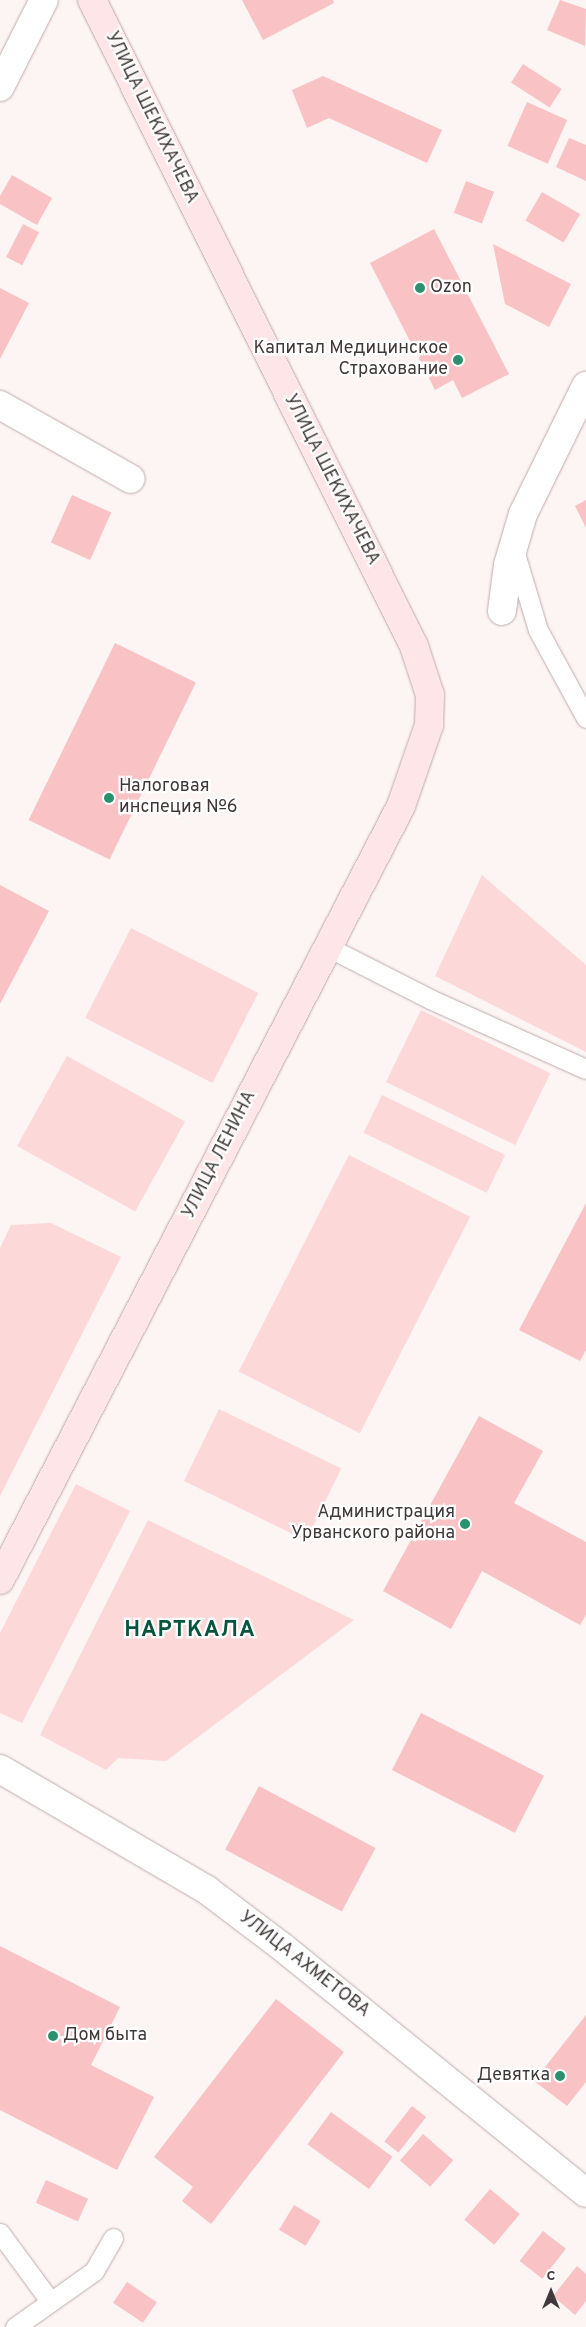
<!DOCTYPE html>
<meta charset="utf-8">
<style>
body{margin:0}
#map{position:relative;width:586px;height:2327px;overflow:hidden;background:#fdf4f4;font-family:Overpass,sans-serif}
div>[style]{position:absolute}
.green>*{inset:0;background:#fdd8d9;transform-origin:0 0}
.building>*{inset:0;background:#f9c2c4;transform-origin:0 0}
.roads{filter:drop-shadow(0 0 1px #bfacad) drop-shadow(0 0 1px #bfacad)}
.lane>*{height:19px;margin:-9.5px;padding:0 9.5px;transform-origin:9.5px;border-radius:9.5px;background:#fff}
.street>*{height:28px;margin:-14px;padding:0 14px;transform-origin:14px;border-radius:14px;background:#fff}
.secondary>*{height:28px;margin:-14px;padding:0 14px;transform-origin:14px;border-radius:14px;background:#fee6e8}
.dots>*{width:14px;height:14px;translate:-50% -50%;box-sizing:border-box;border:2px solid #fff;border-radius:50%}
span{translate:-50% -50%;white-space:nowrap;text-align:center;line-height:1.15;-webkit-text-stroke:4.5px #fff;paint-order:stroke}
.street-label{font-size:18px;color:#413939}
.poi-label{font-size:18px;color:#413939}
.left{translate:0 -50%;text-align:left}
.right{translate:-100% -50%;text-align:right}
.district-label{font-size:22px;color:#08553d;font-weight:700;letter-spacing:1px}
.north{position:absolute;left:526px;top:2267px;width:50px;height:50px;-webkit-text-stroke:4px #fff;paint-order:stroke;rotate:0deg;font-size:14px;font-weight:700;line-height:20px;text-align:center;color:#413939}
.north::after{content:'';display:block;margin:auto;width:18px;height:22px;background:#413939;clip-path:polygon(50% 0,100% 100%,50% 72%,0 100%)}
</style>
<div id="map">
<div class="green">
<i style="clip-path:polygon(482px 875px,586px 965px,586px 1052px,435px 976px)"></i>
<i style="left:131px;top:928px;width:143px;height:101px;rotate:27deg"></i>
<i style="left:421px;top:1010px;width:144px;height:80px;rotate:26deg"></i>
<i style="left:67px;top:1056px;width:135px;height:103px;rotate:29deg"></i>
<i style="left:382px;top:1095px;width:137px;height:42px;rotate:26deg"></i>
<i style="left:349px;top:1155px;width:136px;height:243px;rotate:27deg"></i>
<i style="clip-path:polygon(51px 1223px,121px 1257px,0 1496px,0 1248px,11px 1225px)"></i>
<i style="left:219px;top:1409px;width:136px;height:80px;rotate:26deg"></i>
<i style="clip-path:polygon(76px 1484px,130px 1511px,22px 1723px,0 1713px,0 1633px)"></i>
<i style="clip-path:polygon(148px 1520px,354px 1620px,166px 1761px,118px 1758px,106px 1770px,40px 1735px)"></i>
</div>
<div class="building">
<i style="clip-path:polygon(242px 0,333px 0,334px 3px,263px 40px)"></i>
<i style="clip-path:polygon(560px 0,586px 9px,585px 46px,547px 30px)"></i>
<i style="left:523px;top:64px;width:46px;height:22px;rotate:33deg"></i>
<i style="clip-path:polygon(323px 76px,442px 130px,427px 163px,329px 118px,307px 128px,292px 90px)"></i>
<i style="left:527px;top:102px;width:44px;height:48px;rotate:24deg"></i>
<i style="clip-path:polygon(569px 138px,586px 145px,586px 181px,556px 167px)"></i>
<i style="clip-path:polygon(12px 175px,52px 198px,37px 225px,0 204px,0 196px)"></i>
<i style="left:466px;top:181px;width:30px;height:34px;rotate:21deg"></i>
<i style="left:542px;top:192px;width:44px;height:33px;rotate:30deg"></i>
<i style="left:23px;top:224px;width:18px;height:37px;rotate:27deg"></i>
<i style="clip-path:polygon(434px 229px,509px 374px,462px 398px,453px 380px,435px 390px,370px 263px)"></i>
<i style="clip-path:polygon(493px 244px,571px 284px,549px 327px,505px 304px)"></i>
<i style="clip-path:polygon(0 288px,29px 303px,0 359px)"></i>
<i style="left:72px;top:495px;width:43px;height:52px;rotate:24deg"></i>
<i style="clip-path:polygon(586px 500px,586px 528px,575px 506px)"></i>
<i style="left:115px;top:643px;width:90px;height:197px;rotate:26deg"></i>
<i style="clip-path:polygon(0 885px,49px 911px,0 1004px)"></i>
<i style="clip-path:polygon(586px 1203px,586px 1350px,580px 1361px,519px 1330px)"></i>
<i style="clip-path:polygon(479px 1416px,543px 1451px,514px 1503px,586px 1542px,586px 1615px,580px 1625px,482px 1571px,451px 1629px,383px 1591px)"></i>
<i style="left:421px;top:1713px;width:138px;height:64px;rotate:27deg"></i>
<i style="left:259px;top:1786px;width:132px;height:72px;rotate:28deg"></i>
<i style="clip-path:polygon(0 1946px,120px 2007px,91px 2065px,154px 2097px,117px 2170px,0 2110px)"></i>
<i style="clip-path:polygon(276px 1999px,344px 2052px,211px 2224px,182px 2201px,193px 2187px,154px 2157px)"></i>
<i style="clip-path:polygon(586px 2015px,586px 2082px,567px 2106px,534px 2081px)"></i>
<i style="left:412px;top:2106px;width:18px;height:45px;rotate:38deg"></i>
<i style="left:331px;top:2112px;width:76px;height:40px;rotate:36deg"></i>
<i style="left:423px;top:2134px;width:40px;height:35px;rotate:41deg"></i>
<i style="left:46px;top:2180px;width:46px;height:25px;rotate:24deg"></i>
<i style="left:490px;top:2189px;width:39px;height:40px;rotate:40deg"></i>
<i style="left:294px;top:2205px;width:31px;height:29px;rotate:31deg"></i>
<i style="left:543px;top:2231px;width:29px;height:38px;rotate:38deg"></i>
<i style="clip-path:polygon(577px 2266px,586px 2274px,586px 2301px,575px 2315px,553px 2296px)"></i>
<i style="left:127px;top:2282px;width:36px;height:25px;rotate:34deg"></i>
</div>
<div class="roads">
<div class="lane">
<i style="left:514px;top:550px;width:84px;rotate:73.3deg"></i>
<i style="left:538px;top:630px;width:100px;rotate:61.4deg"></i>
<i style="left:328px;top:947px;width:114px;rotate:27deg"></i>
<i style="left:430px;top:999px;width:171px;rotate:24.2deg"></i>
<i style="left:0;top:2233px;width:84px;rotate:53.7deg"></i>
<i style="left:15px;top:2327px;width:97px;rotate:-35.3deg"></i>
<i style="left:94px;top:2271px;width:38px;rotate:-60deg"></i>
</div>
<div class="street">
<i style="left:0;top:87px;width:97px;rotate:-63.2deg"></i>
<i style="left:0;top:405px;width:150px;rotate:29.5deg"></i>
<i style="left:502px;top:611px;width:46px;rotate:-82.6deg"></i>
<i style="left:508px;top:565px;width:53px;rotate:-73.6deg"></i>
<i style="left:523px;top:514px;width:143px;rotate:-63.8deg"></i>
<i style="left:0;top:1769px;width:240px;rotate:30.3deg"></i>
<i style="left:207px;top:1890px;width:93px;rotate:37.1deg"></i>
<i style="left:281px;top:1946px;width:392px;rotate:39deg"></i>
</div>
<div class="secondary">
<i style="left:0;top:1580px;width:872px;rotate:-62.61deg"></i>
<i style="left:401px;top:806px;width:86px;rotate:-70.9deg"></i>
<i style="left:429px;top:725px;width:30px;rotate:-88deg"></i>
<i style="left:430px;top:695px;width:52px;rotate:-108.1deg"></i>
<i style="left:414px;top:646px;width:722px;rotate:-116.49deg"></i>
</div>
</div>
<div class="dots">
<i style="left:420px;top:288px;background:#2b916d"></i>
<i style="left:458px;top:360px;background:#2b916d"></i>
<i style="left:109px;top:798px;background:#2b916d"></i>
<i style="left:465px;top:1524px;background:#2b916d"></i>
<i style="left:53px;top:2036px;background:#2b916d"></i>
<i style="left:560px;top:2076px;background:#2b916d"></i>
</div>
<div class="street-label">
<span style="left:151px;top:118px;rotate:64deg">УЛИЦА ШЕКИХАЧЕВА</span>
<span style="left:331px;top:480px;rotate:63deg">УЛИЦА ШЕКИХАЧЕВА</span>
<span style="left:220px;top:1155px;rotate:-63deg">УЛИЦА ЛЕНИНА</span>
<span style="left:304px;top:1965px;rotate:38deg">УЛИЦА АХМЕТОВА</span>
</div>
<div class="poi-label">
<span class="left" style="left:430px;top:288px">Ozon</span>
<span class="right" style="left:448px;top:360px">Капитал Медицинское<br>Страхование</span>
<span class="left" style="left:119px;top:798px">Налоговая<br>инспеция №6</span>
<span class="right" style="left:455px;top:1524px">Администрация<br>Урванского района</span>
<span class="left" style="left:63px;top:2036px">Дом быта</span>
<span class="right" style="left:550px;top:2076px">Девятка</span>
</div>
<div class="district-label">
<span style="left:190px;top:1631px">НАРТКАЛА</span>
</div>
<div class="north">С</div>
</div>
